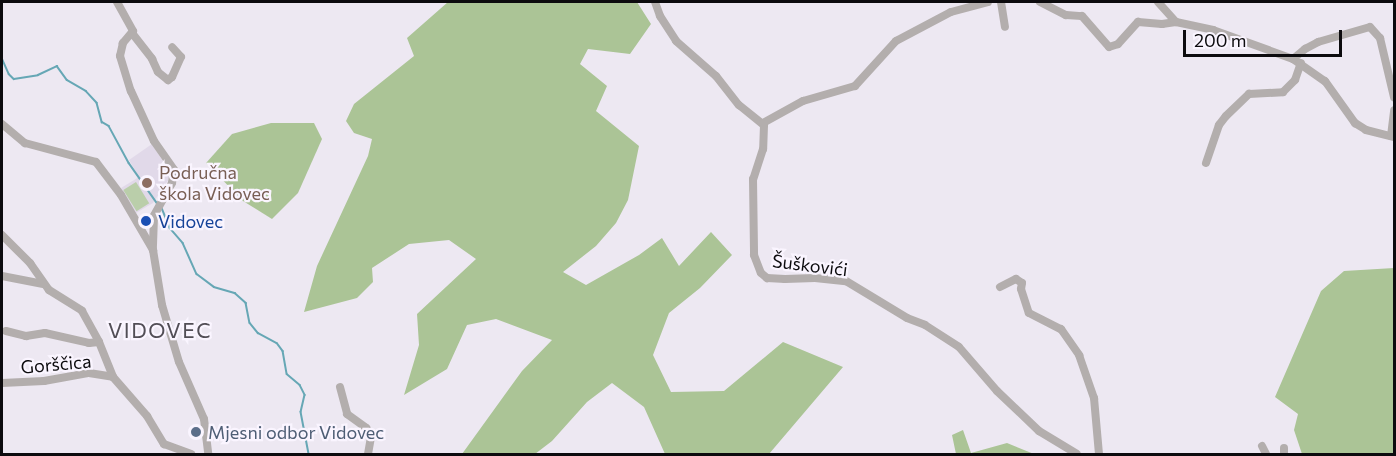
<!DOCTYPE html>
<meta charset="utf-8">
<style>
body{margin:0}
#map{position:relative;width:1396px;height:456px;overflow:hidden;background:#ede8f2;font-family:Commissioner,sans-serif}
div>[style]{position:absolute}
.built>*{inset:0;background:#e1d9e9}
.green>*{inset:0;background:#baceaa;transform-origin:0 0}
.forest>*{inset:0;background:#abc496}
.stream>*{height:1.5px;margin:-0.75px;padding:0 0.75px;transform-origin:0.75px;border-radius:0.75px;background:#66a7b5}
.minor>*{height:8px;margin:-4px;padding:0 4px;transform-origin:4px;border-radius:4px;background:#b3aead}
.dots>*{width:16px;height:16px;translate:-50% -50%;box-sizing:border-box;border:3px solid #faf5ff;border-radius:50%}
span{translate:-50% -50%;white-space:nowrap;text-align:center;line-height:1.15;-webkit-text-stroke:4.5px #faf5ff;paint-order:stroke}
.education-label{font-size:18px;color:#785e54}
.left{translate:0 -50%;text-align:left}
.transit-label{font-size:18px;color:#164399}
.street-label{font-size:18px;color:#0c0b0e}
.service-label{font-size:18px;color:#4e5e75}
.quarter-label{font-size:21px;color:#524e56;letter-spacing:1.5px}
.frame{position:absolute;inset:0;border:3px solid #0c0b0e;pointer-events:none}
.scale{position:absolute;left:1183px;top:30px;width:159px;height:27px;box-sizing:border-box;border:3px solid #0c0b0e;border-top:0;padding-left:8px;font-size:18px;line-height:21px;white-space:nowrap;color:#0c0b0e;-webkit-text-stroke:4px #faf5ff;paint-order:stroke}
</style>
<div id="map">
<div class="built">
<i style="clip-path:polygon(152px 144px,169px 171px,169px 179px,153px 203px,136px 213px,121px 188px,139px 177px,129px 160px)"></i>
</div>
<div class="green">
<i style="left:136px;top:182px;width:25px;height:15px;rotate:58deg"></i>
</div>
<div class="forest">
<i style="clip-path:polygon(448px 2px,637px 2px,651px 24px,630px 54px,588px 49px,580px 64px,607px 86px,596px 111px,639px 146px,628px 200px,616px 223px,596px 246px,563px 272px,586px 285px,639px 255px,662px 238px,679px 266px,711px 232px,732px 255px,700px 288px,669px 313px,653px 355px,671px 392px,724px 391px,783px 342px,843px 367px,769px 454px,665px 454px,644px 407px,612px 383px,587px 402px,552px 441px,535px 454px,462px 454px,522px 371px,552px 340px,496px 319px,467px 325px,447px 369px,404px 395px,419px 345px,417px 314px,476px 259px,449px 240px,409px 244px,372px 268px,373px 282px,357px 298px,304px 312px,317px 266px,368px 156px,372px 139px,354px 133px,346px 121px,354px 104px,414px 56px,407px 38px)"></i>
<i style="clip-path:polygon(271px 123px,314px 123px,322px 139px,298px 193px,272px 219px,243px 201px,206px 163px,232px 134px)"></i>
<i style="clip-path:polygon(1394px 268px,1394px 454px,1302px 454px,1294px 430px,1298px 414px,1275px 397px,1321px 291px,1344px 271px)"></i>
<i style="clip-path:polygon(963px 430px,971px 453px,1007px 443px,1034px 454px,956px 454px,952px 435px)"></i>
</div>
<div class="stream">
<i style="left:2px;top:58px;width:17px;rotate:66deg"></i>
<i style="left:9px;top:74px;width:7px;rotate:45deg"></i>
<i style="left:14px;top:79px;width:24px;rotate:-9deg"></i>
<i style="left:38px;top:75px;width:21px;rotate:-25deg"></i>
<i style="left:57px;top:66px;width:17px;rotate:54deg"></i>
<i style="left:67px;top:80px;width:22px;rotate:30deg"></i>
<i style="left:86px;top:91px;width:16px;rotate:47deg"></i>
<i style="left:97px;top:103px;width:20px;rotate:75deg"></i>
<i style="left:102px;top:122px;width:8px;rotate:30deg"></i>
<i style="left:109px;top:126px;width:42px;rotate:61.6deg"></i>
<i style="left:129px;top:163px;width:49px;rotate:55deg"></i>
<i style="left:162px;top:208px;width:22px;rotate:68deg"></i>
<i style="left:170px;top:228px;width:20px;rotate:49deg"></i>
<i style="left:183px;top:243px;width:34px;rotate:66deg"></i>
<i style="left:197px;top:274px;width:21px;rotate:37deg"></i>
<i style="left:214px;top:287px;width:22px;rotate:16deg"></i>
<i style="left:235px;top:293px;width:15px;rotate:42deg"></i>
<i style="left:246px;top:303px;width:20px;rotate:79deg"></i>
<i style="left:250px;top:323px;width:13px;rotate:51deg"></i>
<i style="left:258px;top:333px;width:21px;rotate:28deg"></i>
<i style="left:277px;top:343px;width:10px;rotate:53deg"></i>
<i style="left:283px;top:351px;width:23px;rotate:80deg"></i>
<i style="left:287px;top:374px;width:17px;rotate:40deg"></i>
<i style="left:300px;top:385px;width:11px;rotate:63deg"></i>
<i style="left:305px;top:395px;width:17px;rotate:103deg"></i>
<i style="left:301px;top:412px;width:43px;rotate:79.2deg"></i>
</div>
<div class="minor">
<i style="left:117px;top:2px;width:33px;rotate:61deg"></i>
<i style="left:133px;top:31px;width:16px;rotate:130deg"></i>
<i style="left:123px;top:43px;width:13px;rotate:103deg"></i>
<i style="left:120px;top:56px;width:37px;rotate:73deg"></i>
<i style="left:131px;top:91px;width:55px;rotate:65.3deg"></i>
<i style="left:154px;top:141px;width:35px;rotate:55deg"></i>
<i style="left:174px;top:170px;width:13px;rotate:99deg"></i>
<i style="left:172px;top:183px;width:38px;rotate:119deg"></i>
<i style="left:154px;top:216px;width:34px;rotate:92deg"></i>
<i style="left:153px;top:250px;width:56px;rotate:80.7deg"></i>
<i style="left:162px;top:305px;width:59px;rotate:73.4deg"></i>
<i style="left:179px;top:362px;width:62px;rotate:66.3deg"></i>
<i style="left:204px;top:419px;width:35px;rotate:83deg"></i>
<i style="left:655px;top:2px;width:15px;rotate:70deg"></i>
<i style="left:660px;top:16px;width:30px;rotate:57deg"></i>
<i style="left:676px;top:41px;width:53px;rotate:41.2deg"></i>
<i style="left:716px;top:76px;width:37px;rotate:52deg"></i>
<i style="left:739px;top:105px;width:32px;rotate:39deg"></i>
<i style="left:764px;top:125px;width:24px;rotate:92deg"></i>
<i style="left:763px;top:149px;width:32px;rotate:108deg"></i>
<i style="left:753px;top:179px;width:76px;rotate:89.2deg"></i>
<i style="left:754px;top:255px;width:19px;rotate:69deg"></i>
<i style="left:761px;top:273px;width:8px;rotate:40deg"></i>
<i style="left:767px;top:278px;width:18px;rotate:3deg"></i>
<i style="left:785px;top:279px;width:30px;rotate:-2deg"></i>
<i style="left:815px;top:278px;width:31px;rotate:6deg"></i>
<i style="left:846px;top:281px;width:71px;rotate:31.2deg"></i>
<i style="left:907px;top:318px;width:19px;rotate:21deg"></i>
<i style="left:925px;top:325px;width:40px;rotate:32.9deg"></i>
<i style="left:959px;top:347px;width:58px;rotate:49.2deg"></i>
<i style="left:997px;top:391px;width:58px;rotate:43.6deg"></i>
<i style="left:1039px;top:431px;width:44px;rotate:31.2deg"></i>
<i style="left:1001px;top:2px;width:25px;rotate:81deg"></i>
<i style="left:1040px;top:2px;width:29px;rotate:27deg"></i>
<i style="left:1066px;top:15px;width:16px;rotate:4deg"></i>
<i style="left:1082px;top:16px;width:41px;rotate:48.9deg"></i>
<i style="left:1109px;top:47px;width:9px;rotate:-18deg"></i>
<i style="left:1118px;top:44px;width:30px;rotate:-48deg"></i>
<i style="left:1138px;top:22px;width:24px;rotate:5deg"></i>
<i style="left:1162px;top:24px;width:14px;rotate:-8deg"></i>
<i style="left:1176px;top:22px;width:38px;rotate:12deg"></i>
<i style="left:1213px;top:30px;width:85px;rotate:19.9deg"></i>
<i style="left:1293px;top:59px;width:39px;rotate:35deg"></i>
<i style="left:1325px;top:81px;width:52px;rotate:54.5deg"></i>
<i style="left:1355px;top:123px;width:13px;rotate:32deg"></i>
<i style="left:1366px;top:130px;width:29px;rotate:14deg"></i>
<i style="left:1158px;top:2px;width:27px;rotate:48deg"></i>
<i style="left:132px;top:33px;width:33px;rotate:52deg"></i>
<i style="left:152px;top:59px;width:14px;rotate:65deg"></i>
<i style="left:158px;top:72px;width:13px;rotate:39deg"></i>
<i style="left:168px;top:80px;width:5px;rotate:-37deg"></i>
<i style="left:172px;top:77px;width:22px;rotate:-66deg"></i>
<i style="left:181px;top:57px;width:13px;rotate:-132deg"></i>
<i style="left:1293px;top:59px;width:16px;rotate:-40deg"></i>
<i style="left:1305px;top:49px;width:15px;rotate:-28deg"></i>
<i style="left:1318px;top:42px;width:54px;rotate:-16.1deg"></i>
<i style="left:1370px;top:27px;width:15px;rotate:48deg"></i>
<i style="left:1380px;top:38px;width:61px;rotate:76.7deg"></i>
<i style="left:763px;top:123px;width:46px;rotate:-28.8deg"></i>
<i style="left:803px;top:101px;width:54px;rotate:-16.1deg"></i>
<i style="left:855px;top:86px;width:61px;rotate:-47.7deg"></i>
<i style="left:896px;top:41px;width:62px;rotate:-27.8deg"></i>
<i style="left:951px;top:12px;width:38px;rotate:-15deg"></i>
<i style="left:2px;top:124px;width:30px;rotate:40deg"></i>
<i style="left:25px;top:143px;width:73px;rotate:15deg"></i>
<i style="left:96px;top:162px;width:41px;rotate:52.9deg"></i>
<i style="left:121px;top:195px;width:64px;rotate:59.8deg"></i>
<i style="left:1391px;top:136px;width:26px;rotate:-83deg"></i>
<i style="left:1206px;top:163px;width:40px;rotate:-71.1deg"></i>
<i style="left:1219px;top:125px;width:11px;rotate:-52deg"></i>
<i style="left:1226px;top:116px;width:32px;rotate:-44deg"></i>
<i style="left:1249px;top:94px;width:34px;rotate:-3deg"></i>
<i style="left:1283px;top:92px;width:17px;rotate:-45deg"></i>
<i style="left:1295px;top:80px;width:18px;rotate:-71deg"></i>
<i style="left:2px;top:235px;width:40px;rotate:45deg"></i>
<i style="left:30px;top:263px;width:33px;rotate:55deg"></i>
<i style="left:49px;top:290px;width:39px;rotate:32deg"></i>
<i style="left:82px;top:311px;width:35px;rotate:61deg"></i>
<i style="left:99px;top:342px;width:38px;rotate:68deg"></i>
<i style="left:113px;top:377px;width:52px;rotate:48.9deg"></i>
<i style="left:147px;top:416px;width:33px;rotate:59deg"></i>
<i style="left:164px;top:444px;width:29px;rotate:20deg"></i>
<i style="left:2px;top:276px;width:42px;rotate:11deg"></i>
<i style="left:1000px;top:287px;width:18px;rotate:-27deg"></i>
<i style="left:1016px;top:279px;width:7px;rotate:34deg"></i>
<i style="left:1022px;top:283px;width:6px;rotate:99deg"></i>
<i style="left:1021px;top:289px;width:25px;rotate:72deg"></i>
<i style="left:1029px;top:313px;width:36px;rotate:27deg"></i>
<i style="left:1061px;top:329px;width:32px;rotate:55deg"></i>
<i style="left:1079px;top:355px;width:46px;rotate:70.8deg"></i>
<i style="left:1094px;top:398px;width:56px;rotate:84.9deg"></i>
<i style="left:6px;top:331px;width:21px;rotate:14deg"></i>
<i style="left:26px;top:336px;width:19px;rotate:-9deg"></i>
<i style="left:45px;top:333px;width:45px;rotate:12.8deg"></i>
<i style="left:89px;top:343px;width:10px;rotate:-6deg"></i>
<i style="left:2px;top:383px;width:42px;rotate:-2.7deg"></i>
<i style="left:44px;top:381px;width:46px;rotate:-10.1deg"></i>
<i style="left:89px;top:373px;width:24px;rotate:9deg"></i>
<i style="left:340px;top:387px;width:28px;rotate:75deg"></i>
<i style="left:347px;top:414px;width:24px;rotate:36deg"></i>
<i style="left:366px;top:428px;width:10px;rotate:61deg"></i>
<i style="left:371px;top:437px;width:17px;rotate:100deg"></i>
<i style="left:1262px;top:446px;width:9px;rotate:63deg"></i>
<i style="left:1284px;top:448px;width:6px;rotate:90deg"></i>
</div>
<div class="dots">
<i style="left:147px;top:183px;background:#8d6e63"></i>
<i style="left:146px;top:221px;background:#1a4fb4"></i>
<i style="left:196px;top:432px;background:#5c6f8a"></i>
</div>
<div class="education-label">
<span class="left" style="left:159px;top:183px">Područna<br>škola Vidovec</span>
</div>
<div class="transit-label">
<span class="left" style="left:158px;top:221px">Vidovec</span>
</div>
<div class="street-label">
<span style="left:810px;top:265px;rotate:7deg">Šuškovići</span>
<span style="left:56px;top:364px;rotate:-5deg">Gorščica</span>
</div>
<div class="service-label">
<span class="left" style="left:208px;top:432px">Mjesni odbor Vidovec</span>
</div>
<div class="quarter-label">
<span style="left:160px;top:330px">VIDOVEC</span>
</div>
<div class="frame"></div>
<div class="scale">200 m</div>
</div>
